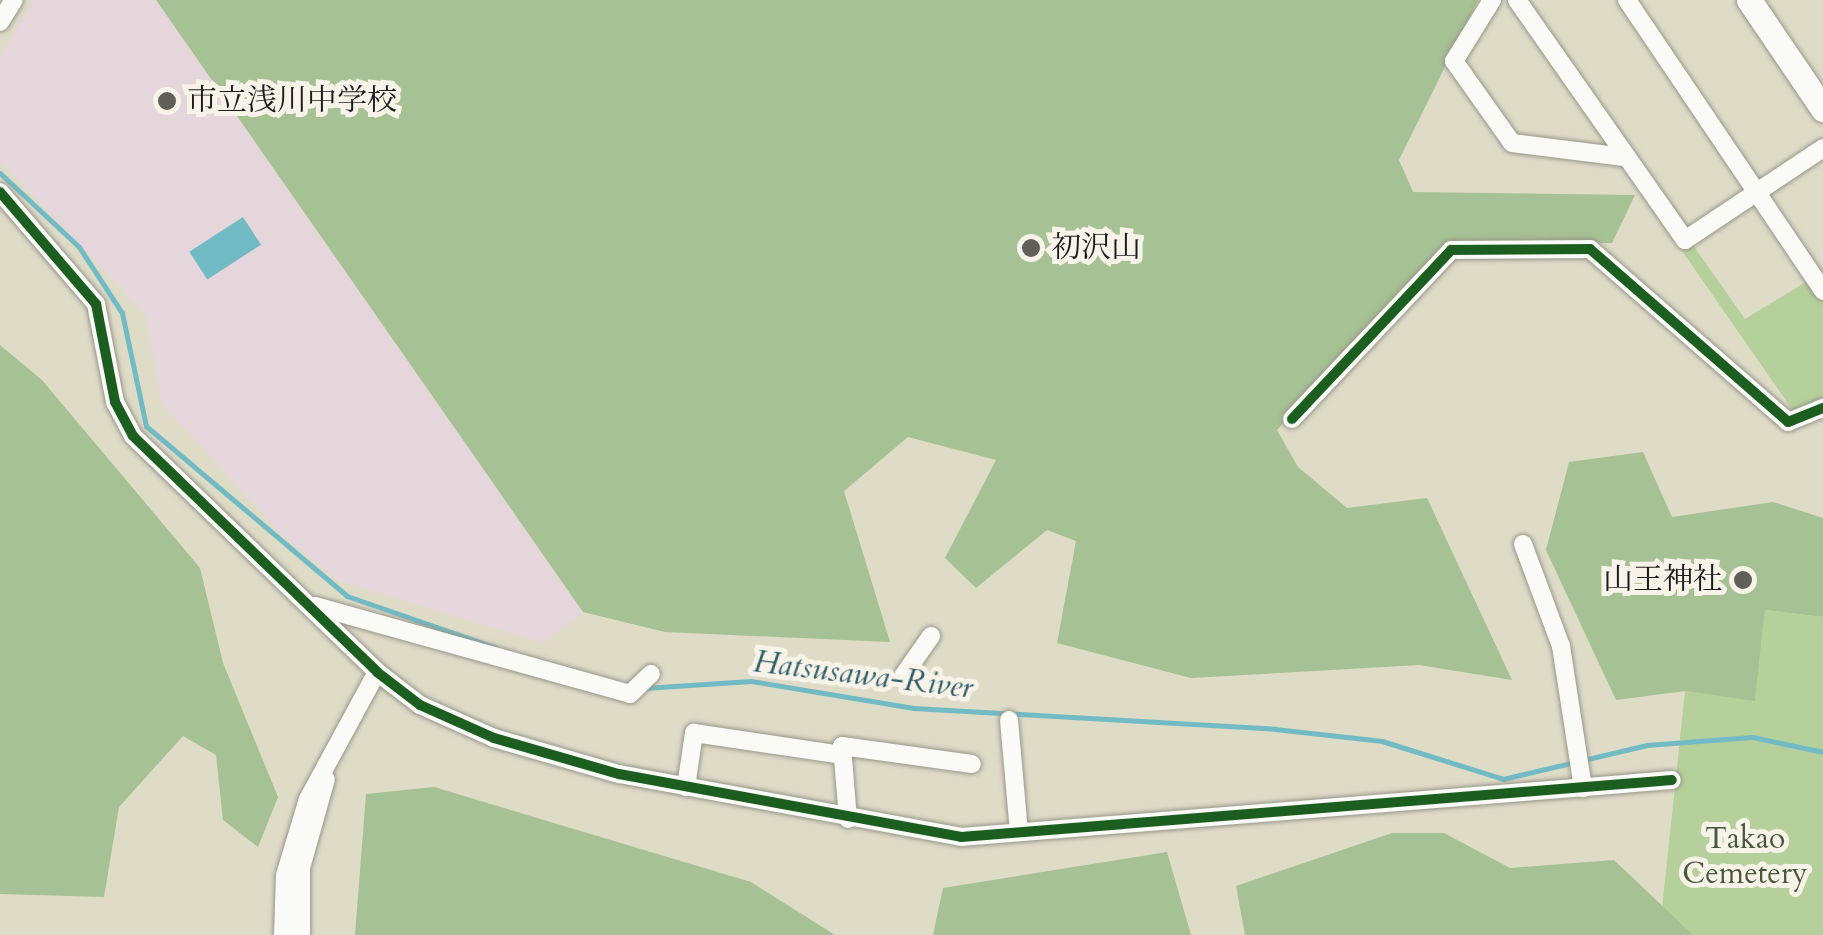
<!DOCTYPE html>
<meta charset="utf-8">
<style>
body{margin:0}
#map{position:relative;width:1823px;height:935px;overflow:hidden;background:#dedbc7;font-family:Cardo,"Noto Serif JP",serif}
div>[style]{position:absolute}
.built>*{inset:0;background:#e5d6db}
.green>*{inset:0;background:#b6d09b}
.forest>*{inset:0;background:#a6c193}
.water>*{inset:0;background:#72bbc4;transform-origin:0 0}
.stream>*{height:5px;margin:-2.5px;padding:0 2.5px;transform-origin:2.5px;border-radius:2.5px;background:#72bbc4}
.roads{filter:drop-shadow(0 0 2px #98968b) drop-shadow(0 0 2px #98968b)}
.street>*{height:18px;margin:-9px;padding:0 9px;transform-origin:9px;border-radius:9px;background:#fafaf7}
.secondary>*{height:25px;margin:-12.5px;padding:0 12.5px;transform-origin:12.5px;border-radius:12.5px;background:#fafaf7}
.cycleway>*{height:10px;margin:-5px;padding:0 5px;transform-origin:5px;border-radius:5px;background:#1b5e20}
.dots>*{width:28px;height:28px;translate:-50% -50%;box-sizing:border-box;border:5px solid #f7f3e8;border-radius:50%}
span{translate:-50% -50%;white-space:nowrap;text-align:center;line-height:1.15;-webkit-text-stroke:10px #f7f3e8;paint-order:stroke}
.poi-label{font-size:30px;color:#1c1c1c}
.left{translate:0 -50%;text-align:left}
.right{translate:-100% -50%;text-align:right}
.park-label{font-size:30px;color:#47583c}
.water-label{font-size:32px;color:#2e5d67;font-style:italic}
</style>
<div id="map">
<div class="built">
<i style="clip-path:polygon(33px 0,156px 0,583px 612px,543px 643px,339px 581px,280px 533px,161px 403px,146px 315px,0 161px,0 57px)"></i>
</div>
<div class="green">
<i style="clip-path:polygon(1688px 238px,1745px 319px,1814px 277px,1823px 291px,1823px 408px,1798px 418px,1678px 245px)"></i>
<i style="clip-path:polygon(1765px 610px,1823px 617px,1823px 935px,1693px 935px,1662px 909px,1685px 691px,1755px 700px)"></i>
</div>
<div class="forest">
<i style="clip-path:polygon(156px 0,1478px 0,1399px 160px,1413px 192px,1635px 195px,1612px 243px,1447px 246px,1277px 430px,1298px 467px,1347px 508px,1427px 498px,1512px 680px,1419px 665px,1191px 678px,1057px 643px,1076px 541px,1047px 530px,976px 588px,945px 558px,996px 460px,908px 437px,844px 491px,890px 642px,665px 632px,583px 612px)"></i>
<i style="clip-path:polygon(0 345px,42px 380px,200px 568px,223px 663px,278px 797px,258px 847px,223px 820px,216px 755px,183px 736px,119px 807px,104px 897px,0 894px)"></i>
<i style="clip-path:polygon(1643px 452px,1672px 517px,1773px 502px,1823px 518px,1823px 617px,1765px 610px,1755px 701px,1685px 691px,1616px 700px,1546px 550px,1569px 462px)"></i>
<i style="clip-path:polygon(434px 787px,751px 882px,835px 935px,355px 935px,366px 794px)"></i>
<i style="clip-path:polygon(1392px 833px,1444px 833px,1510px 868px,1614px 860px,1693px 935px,1245px 935px,1236px 886px)"></i>
<i style="clip-path:polygon(1167px 852px,1191px 935px,933px 935px,943px 888px)"></i>
</div>
<div class="water">
<i style="left:243px;top:217px;width:33px;height:64px;rotate:57deg"></i>
</div>
<div class="stream">
<i style="left:0;top:173px;width:108px;rotate:43.1deg"></i>
<i style="left:79px;top:247px;width:79px;rotate:56.9deg"></i>
<i style="left:122px;top:313px;width:116px;rotate:78deg"></i>
<i style="left:146px;top:426px;width:263px;rotate:40.2deg"></i>
<i style="left:347px;top:596px;width:156px;rotate:19.1deg"></i>
<i style="left:644px;top:688px;width:107px;rotate:-3.7deg"></i>
<i style="left:751px;top:681px;width:165px;rotate:9.4deg"></i>
<i style="left:914px;top:708px;width:362px;rotate:3.3deg"></i>
<i style="left:1275px;top:729px;width:108px;rotate:6.4deg"></i>
<i style="left:1382px;top:741px;width:127px;rotate:17.4deg"></i>
<i style="left:1503px;top:779px;width:148px;rotate:-13.3deg"></i>
<i style="left:1647px;top:745px;width:105px;rotate:-4.4deg"></i>
<i style="left:1752px;top:737px;width:73px;rotate:11.9deg"></i>
</div>
<div class="roads">
<div class="street">
<i style="left:1492px;top:0;width:72px;rotate:121.9deg"></i>
<i style="left:1454px;top:61px;width:100px;rotate:54.7deg"></i>
<i style="left:1512px;top:143px;width:113px;rotate:7.1deg"></i>
<i style="left:1517px;top:0;width:293px;rotate:55deg"></i>
<i style="left:1685px;top:240px;width:166px;rotate:-33.7deg"></i>
<i style="left:1627px;top:0;width:351px;rotate:56deg"></i>
<i style="left:0;top:22px;width:26px;rotate:-58deg"></i>
<i style="left:0;top:192px;width:148px;rotate:49.4deg"></i>
<i style="left:96px;top:304px;width:100px;rotate:79deg"></i>
<i style="left:115px;top:402px;width:38px;rotate:62deg"></i>
<i style="left:133px;top:436px;width:339px;rotate:44deg"></i>
<i style="left:377px;top:672px;width:54px;rotate:37.5deg"></i>
<i style="left:420px;top:705px;width:81px;rotate:24deg"></i>
<i style="left:494px;top:738px;width:130px;rotate:16.1deg"></i>
<i style="left:619px;top:774px;width:348px;rotate:10.4deg"></i>
<i style="left:961px;top:837px;width:713px;rotate:-4.58deg"></i>
<i style="left:1292px;top:419px;width:232px;rotate:-46.7deg"></i>
<i style="left:1451px;top:250px;width:139px;rotate:-0.4deg"></i>
<i style="left:1590px;top:249px;width:263px;rotate:41.1deg"></i>
<i style="left:1788px;top:422px;width:38px;rotate:-22deg"></i>
<i style="left:1523px;top:544px;width:109px;rotate:69.6deg"></i>
<i style="left:1561px;top:646px;width:144px;rotate:81.2deg"></i>
<i style="left:315px;top:606px;width:327px;rotate:15.6deg"></i>
<i style="left:630px;top:694px;width:29px;rotate:-44deg"></i>
<i style="left:903px;top:676px;width:49px;rotate:-55deg"></i>
<i style="left:1009px;top:720px;width:112px;rotate:84.9deg"></i>
<i style="left:686px;top:787px;width:55px;rotate:-81.6deg"></i>
<i style="left:694px;top:733px;width:151px;rotate:8.4deg"></i>
<i style="left:848px;top:819px;width:73px;rotate:-94.7deg"></i>
<i style="left:842px;top:746px;width:131px;rotate:7.9deg"></i>
<i style="left:283px;top:935px;width:60px;rotate:-88.1deg"></i>
<i style="left:285px;top:875px;width:79px;rotate:-73.2deg"></i>
<i style="left:308px;top:799px;width:145px;rotate:-61.5deg"></i>
<i style="left:301px;top:935px;width:67px;rotate:-90deg"></i>
<i style="left:301px;top:868px;width:92px;rotate:-74.3deg"></i>
</div>
<div class="secondary">
<i style="left:1749px;top:0;width:132px;rotate:55.8deg"></i>
</div>
</div>
<div class="cycleway">
<i style="left:0;top:192px;width:148px;rotate:49.4deg"></i>
<i style="left:96px;top:304px;width:100px;rotate:79deg"></i>
<i style="left:115px;top:402px;width:38px;rotate:62deg"></i>
<i style="left:133px;top:436px;width:339px;rotate:44deg"></i>
<i style="left:377px;top:672px;width:54px;rotate:37.5deg"></i>
<i style="left:420px;top:705px;width:81px;rotate:24deg"></i>
<i style="left:494px;top:738px;width:130px;rotate:16.1deg"></i>
<i style="left:619px;top:774px;width:348px;rotate:10.4deg"></i>
<i style="left:961px;top:837px;width:713px;rotate:-4.58deg"></i>
<i style="left:1292px;top:419px;width:232px;rotate:-46.7deg"></i>
<i style="left:1451px;top:250px;width:139px;rotate:-0.4deg"></i>
<i style="left:1590px;top:249px;width:263px;rotate:41.1deg"></i>
<i style="left:1788px;top:422px;width:38px;rotate:-22deg"></i>
</div>
<div class="dots">
<i style="left:167px;top:101px;background:#605f58"></i>
<i style="left:1031px;top:248px;background:#605f58"></i>
<i style="left:1743px;top:580px;background:#605f58"></i>
</div>
<div class="poi-label">
<span class="left" style="left:187px;top:101px">市立浅川中学校</span>
<span class="left" style="left:1051px;top:248px">初沢山</span>
<span class="right" style="left:1723px;top:580px">山王神社</span>
</div>
<div class="park-label">
<span style="left:1745px;top:856px">Takao<br>Cemetery</span>
</div>
<div class="water-label">
<span style="left:863px;top:675px;rotate:7deg">Hatsusawa-River</span>
</div>
</div>
